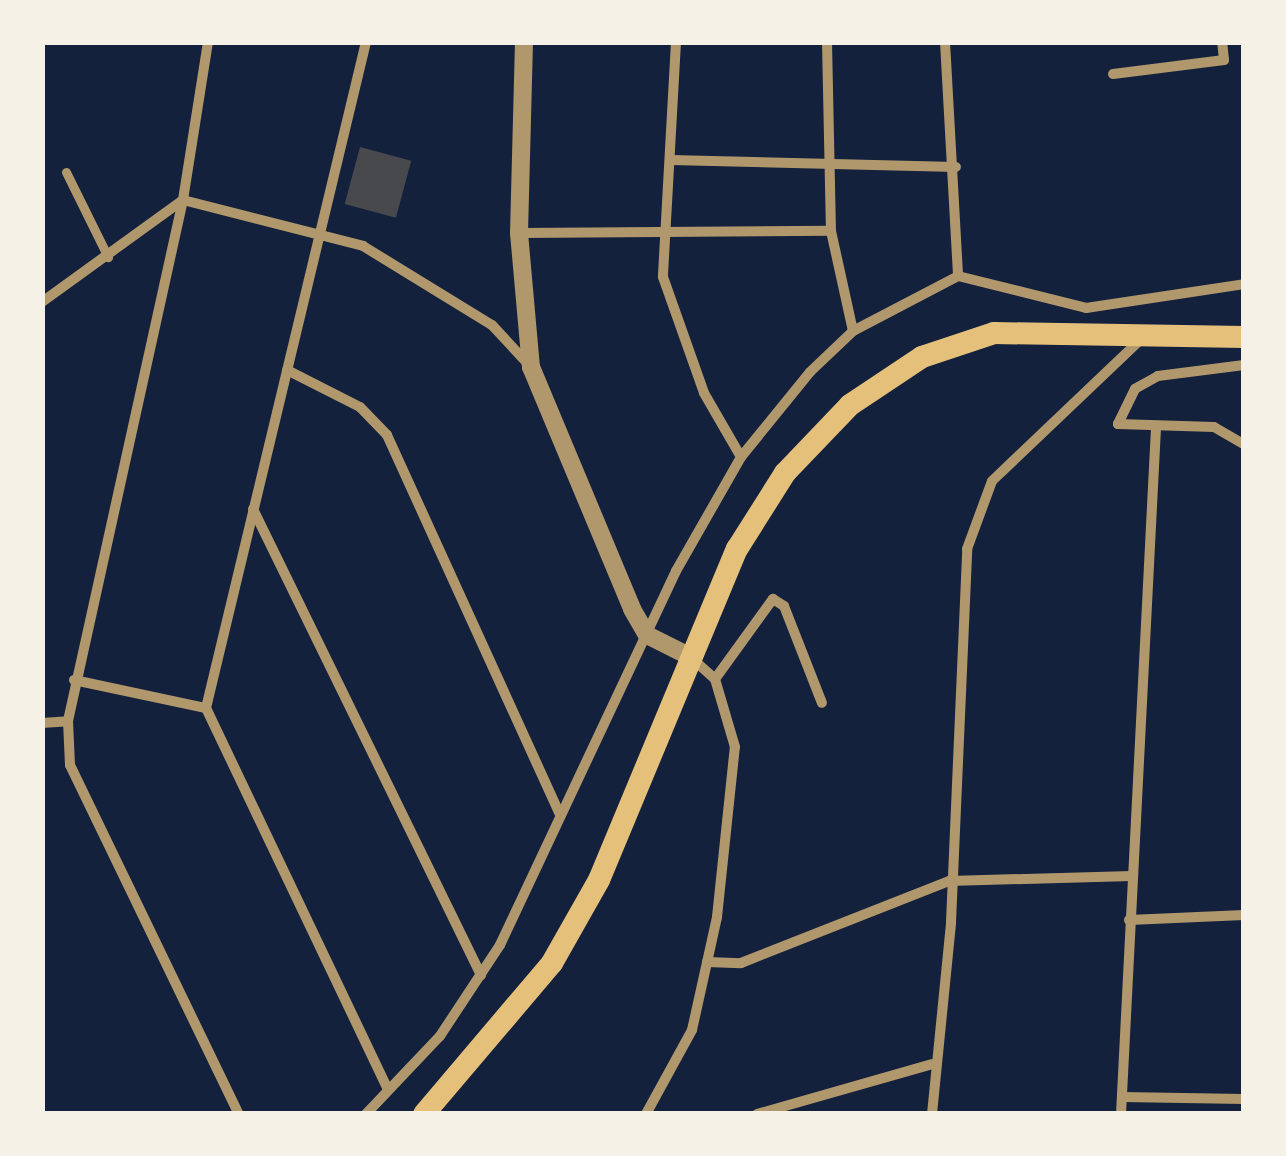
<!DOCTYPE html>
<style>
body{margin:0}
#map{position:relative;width:1286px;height:1156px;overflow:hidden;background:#14213d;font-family:Signika,sans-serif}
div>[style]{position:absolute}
.building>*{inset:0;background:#48494c;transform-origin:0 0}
.pedestrian>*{height:9px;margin:-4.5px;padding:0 4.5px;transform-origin:4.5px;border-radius:4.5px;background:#b1986c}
.minor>*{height:10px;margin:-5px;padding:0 5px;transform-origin:5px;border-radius:5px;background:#b1986c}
.tertiary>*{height:18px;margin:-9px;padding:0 9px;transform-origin:9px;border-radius:9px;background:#b1986c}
.primary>*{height:22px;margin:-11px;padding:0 11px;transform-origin:11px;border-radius:11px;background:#e5c07b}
span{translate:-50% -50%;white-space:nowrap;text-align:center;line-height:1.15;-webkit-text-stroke:8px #f6f1e7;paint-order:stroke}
.frame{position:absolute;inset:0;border:45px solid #f6f1e7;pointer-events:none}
</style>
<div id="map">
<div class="building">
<i style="left:360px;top:147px;width:53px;height:59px;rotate:15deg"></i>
</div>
<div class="pedestrian">
<i style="left:66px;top:172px;width:95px;rotate:63.7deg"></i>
</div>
<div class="minor">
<i style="left:208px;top:42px;width:160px;rotate:99deg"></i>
<i style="left:183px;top:200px;width:534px;rotate:102.45deg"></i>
<i style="left:68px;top:721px;width:44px;rotate:87.4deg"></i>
<i style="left:70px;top:765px;width:388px;rotate:64.2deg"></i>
<i style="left:366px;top:42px;width:685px;rotate:103.51deg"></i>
<i style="left:206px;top:708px;width:423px;rotate:64.5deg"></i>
<i style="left:676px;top:42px;width:235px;rotate:93.2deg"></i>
<i style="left:663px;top:277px;width:123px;rotate:70.5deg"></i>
<i style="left:704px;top:393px;width:74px;rotate:60deg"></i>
<i style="left:827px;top:42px;width:189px;rotate:88.8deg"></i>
<i style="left:831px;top:231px;width:102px;rotate:77.6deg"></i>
<i style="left:945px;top:42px;width:234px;rotate:86.8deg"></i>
<i style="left:1113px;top:74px;width:112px;rotate:-7.2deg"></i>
<i style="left:1224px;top:60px;width:18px;rotate:-96deg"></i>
<i style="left:671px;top:160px;width:285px;rotate:1.4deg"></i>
<i style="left:519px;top:233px;width:312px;rotate:-0.4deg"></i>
<i style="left:42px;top:302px;width:174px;rotate:-35.9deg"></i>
<i style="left:183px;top:200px;width:186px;rotate:14.3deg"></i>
<i style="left:363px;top:246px;width:151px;rotate:31.5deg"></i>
<i style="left:492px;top:325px;width:56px;rotate:47.2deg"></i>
<i style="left:1244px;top:365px;width:87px;rotate:172.7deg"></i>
<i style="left:1158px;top:376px;width:26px;rotate:151deg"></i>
<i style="left:1135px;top:389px;width:39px;rotate:116deg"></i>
<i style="left:1118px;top:424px;width:96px;rotate:1.8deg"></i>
<i style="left:1214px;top:427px;width:34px;rotate:30deg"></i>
<i style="left:287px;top:370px;width:82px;rotate:26.9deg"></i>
<i style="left:360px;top:407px;width:39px;rotate:46deg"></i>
<i style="left:387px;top:435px;width:417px;rotate:65.5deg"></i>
<i style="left:253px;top:509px;width:519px;rotate:63.93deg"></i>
<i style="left:715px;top:679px;width:99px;rotate:-54.1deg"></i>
<i style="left:773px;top:599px;width:13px;rotate:32deg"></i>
<i style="left:784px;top:606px;width:104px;rotate:68.6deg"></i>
<i style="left:74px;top:680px;width:135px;rotate:12deg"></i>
<i style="left:42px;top:723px;width:26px;rotate:-4deg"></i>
<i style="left:1129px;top:920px;width:115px;rotate:-2.5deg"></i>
<i style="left:707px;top:962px;width:34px;rotate:2deg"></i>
<i style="left:741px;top:963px;width:224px;rotate:-21.5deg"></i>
<i style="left:949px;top:881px;width:183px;rotate:-1.6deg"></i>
<i style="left:1122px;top:1097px;width:122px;rotate:0.9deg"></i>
<i style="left:366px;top:1114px;width:108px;rotate:-46.5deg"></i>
<i style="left:440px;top:1036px;width:109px;rotate:-56.6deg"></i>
<i style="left:500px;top:945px;width:413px;rotate:-64.8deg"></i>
<i style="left:676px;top:571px;width:131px;rotate:-60.3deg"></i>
<i style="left:741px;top:457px;width:109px;rotate:-50.9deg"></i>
<i style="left:810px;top:372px;width:59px;rotate:-43.6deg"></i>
<i style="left:853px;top:331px;width:119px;rotate:-27.6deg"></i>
<i style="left:958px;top:276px;width:132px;rotate:14deg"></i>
<i style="left:1086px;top:308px;width:160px;rotate:-8.6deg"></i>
<i style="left:646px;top:1114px;width:96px;rotate:-61.3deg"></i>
<i style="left:692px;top:1030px;width:116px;rotate:-77.5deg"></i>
<i style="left:717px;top:917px;width:171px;rotate:-84deg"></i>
<i style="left:735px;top:747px;width:71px;rotate:-106.4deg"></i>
<i style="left:715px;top:679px;width:30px;rotate:-138deg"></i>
<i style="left:757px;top:1114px;width:182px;rotate:-15.9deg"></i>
<i style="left:932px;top:1114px;width:193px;rotate:-84.3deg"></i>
<i style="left:951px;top:922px;width:373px;rotate:-87.5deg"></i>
<i style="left:967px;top:549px;width:72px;rotate:-69.8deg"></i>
<i style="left:992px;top:481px;width:204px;rotate:-43.6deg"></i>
<i style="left:1121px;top:1114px;width:686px;rotate:-87.08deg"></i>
</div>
<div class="tertiary">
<i style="left:524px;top:42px;width:191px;rotate:91.5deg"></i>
<i style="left:519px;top:233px;width:135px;rotate:84.9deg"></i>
<i style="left:531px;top:367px;width:262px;rotate:67.3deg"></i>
<i style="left:632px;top:609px;width:30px;rotate:60deg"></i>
<i style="left:647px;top:635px;width:51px;rotate:26.6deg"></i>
</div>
<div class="primary">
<i style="left:424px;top:1114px;width:198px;rotate:-49.7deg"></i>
<i style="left:552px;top:963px;width:95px;rotate:-60.5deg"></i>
<i style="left:599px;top:880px;width:359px;rotate:-67.4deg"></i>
<i style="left:737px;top:549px;width:90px;rotate:-57.7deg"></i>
<i style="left:785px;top:473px;width:94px;rotate:-46.3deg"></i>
<i style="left:850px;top:405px;width:87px;rotate:-33.7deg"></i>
<i style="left:922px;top:357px;width:76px;rotate:-18.4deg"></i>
<i style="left:994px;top:333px;width:250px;rotate:0.9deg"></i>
</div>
<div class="frame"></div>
</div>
